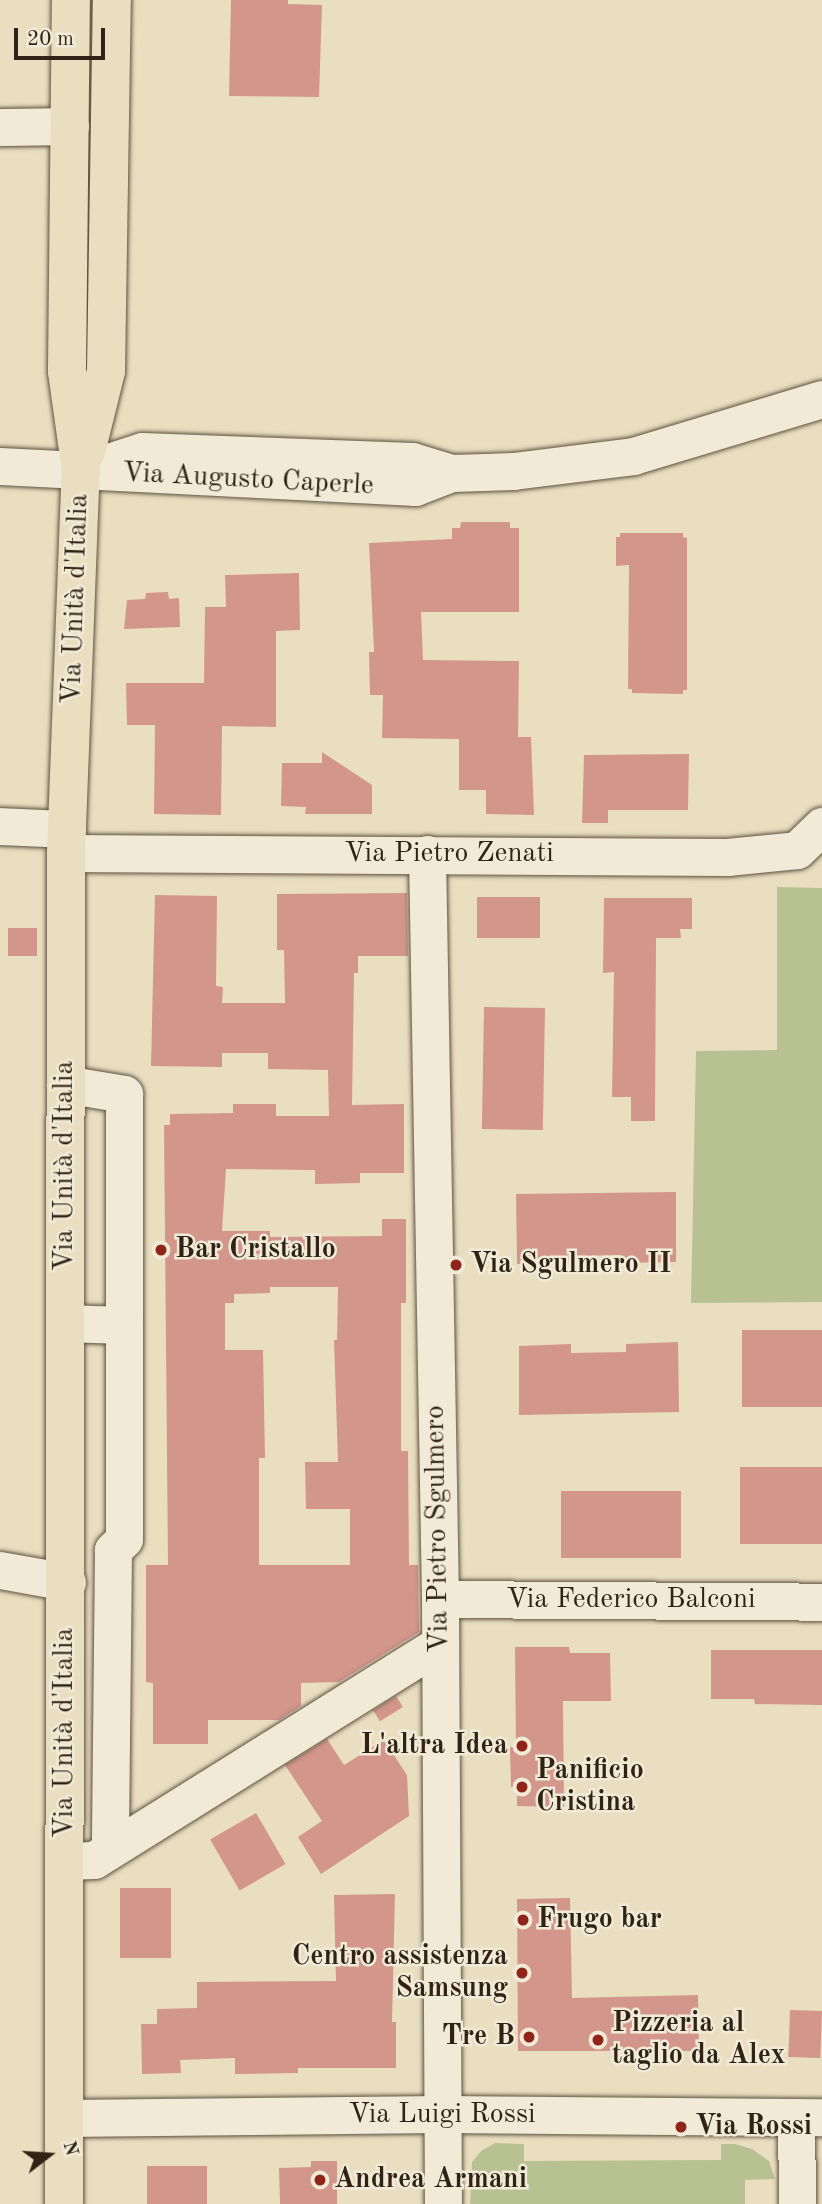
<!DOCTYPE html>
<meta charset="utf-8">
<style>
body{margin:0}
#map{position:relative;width:822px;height:2204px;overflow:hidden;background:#eadec0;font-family:"Old Standard TT",serif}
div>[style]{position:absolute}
.green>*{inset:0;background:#b7c192}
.building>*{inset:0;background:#d2968b;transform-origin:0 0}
.roads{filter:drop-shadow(0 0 2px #5e5240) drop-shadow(0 0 2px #5e5240)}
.minor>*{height:37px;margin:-18.5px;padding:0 18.5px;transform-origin:18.5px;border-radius:18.5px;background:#f1ead6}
.major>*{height:38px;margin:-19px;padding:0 19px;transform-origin:19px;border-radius:19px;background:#eadec0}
.dots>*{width:19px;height:19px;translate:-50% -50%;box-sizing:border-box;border:4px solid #f1ead6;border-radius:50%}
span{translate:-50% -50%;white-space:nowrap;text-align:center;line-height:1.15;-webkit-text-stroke:5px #f1ead6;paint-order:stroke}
.street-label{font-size:28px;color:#302315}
.poi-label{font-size:28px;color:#302315;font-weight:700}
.left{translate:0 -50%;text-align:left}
.right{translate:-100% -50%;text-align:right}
.north{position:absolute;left:14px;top:2120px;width:70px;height:70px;-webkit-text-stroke:5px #f1ead6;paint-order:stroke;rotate:73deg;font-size:19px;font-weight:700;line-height:28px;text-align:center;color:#302315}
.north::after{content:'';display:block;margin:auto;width:24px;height:32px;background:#302315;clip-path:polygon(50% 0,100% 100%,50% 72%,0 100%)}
.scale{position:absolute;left:14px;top:28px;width:91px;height:32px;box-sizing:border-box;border:4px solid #302315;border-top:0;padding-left:9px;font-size:21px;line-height:24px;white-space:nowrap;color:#302315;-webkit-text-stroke:5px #f1ead6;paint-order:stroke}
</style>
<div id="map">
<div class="green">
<i style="clip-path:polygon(777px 887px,822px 888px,822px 1302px,691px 1303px,696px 1051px,777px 1050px)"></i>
<i style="clip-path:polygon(495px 2143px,524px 2144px,524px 2161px,721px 2160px,721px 2144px,735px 2144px,752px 2149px,769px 2161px,775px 2179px,745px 2180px,745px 2204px,470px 2204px,472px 2162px,481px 2151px)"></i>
</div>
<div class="building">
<i style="clip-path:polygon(231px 0,288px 0,288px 4px,322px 5px,319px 97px,229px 96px)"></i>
<i style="clip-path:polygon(461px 522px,510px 522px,510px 528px,519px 528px,519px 612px,421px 612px,423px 660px,519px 661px,518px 737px,531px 737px,534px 815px,486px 814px,486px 790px,459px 790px,459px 739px,382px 738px,383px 695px,370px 695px,369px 652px,374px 652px,369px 543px,452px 539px,452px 528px,460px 528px)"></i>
<i style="clip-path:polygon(620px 533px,683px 533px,683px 537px,687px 538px,687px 690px,683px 690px,683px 694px,632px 693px,632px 689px,628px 689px,629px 565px,616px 566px,616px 537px,620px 537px)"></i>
<i style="clip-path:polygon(299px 573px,300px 630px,276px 631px,276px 727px,222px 726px,221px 815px,154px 814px,155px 725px,127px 725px,126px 683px,204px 683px,205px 607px,226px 607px,225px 575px)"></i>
<i style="clip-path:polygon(168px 592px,169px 599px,179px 598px,180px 627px,124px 629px,127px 600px,145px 599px,146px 593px)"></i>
<i style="clip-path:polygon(322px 752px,372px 785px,372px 814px,305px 814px,306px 807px,281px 806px,282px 763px,322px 763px)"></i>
<i style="clip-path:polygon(689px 754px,688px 810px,608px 810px,608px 823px,582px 823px,584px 755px)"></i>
<i style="clip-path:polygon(evenodd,407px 893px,408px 956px,358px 956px,358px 973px,354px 973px,352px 1105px,404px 1104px,404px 1173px,360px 1173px,360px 1183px,315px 1184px,315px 1170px,226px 1169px,222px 1231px,270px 1231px,270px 1237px,382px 1236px,382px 1219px,406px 1219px,406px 1303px,401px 1303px,401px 1451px,408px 1451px,409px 1565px,418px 1565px,419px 1632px,339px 1682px,301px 1683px,301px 1706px,279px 1720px,208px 1720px,208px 1744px,153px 1744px,153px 1683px,146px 1682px,146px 1565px,168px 1565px,164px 1125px,170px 1125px,170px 1114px,233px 1113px,233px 1104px,276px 1104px,276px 1116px,329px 1116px,328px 1070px,268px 1069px,268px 1053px,222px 1053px,222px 1067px,151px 1066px,155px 895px,217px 896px,216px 986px,223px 987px,222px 1003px,285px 1003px,284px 950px,277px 950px,277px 894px,407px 893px,270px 1287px,338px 1287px,337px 1340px,334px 1340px,338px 1462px,305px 1462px,306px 1509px,350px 1509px,350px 1565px,259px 1565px,259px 1458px,265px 1458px,263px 1350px,225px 1350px,225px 1303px,234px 1303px,234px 1294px,270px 1293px,270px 1287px)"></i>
<i style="left:477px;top:897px;width:63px;height:41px"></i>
<i style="clip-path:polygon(604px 898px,692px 898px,692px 929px,680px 929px,681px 938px,656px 938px,655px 1121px,631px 1121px,631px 1097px,612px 1097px,614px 972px,603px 973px)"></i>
<i style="left:8px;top:928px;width:29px;height:28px"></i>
<i style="left:484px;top:1007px;width:61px;height:122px;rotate:1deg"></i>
<i style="clip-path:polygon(676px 1192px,676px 1262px,621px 1263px,621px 1255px,572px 1256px,572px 1263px,517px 1264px,516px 1194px)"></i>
<i style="left:742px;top:1330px;width:80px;height:77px"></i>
<i style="clip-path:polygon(678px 1342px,679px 1412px,519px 1415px,519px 1346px,571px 1344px,571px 1353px,626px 1352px,626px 1344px)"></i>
<i style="left:740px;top:1467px;width:82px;height:77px"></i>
<i style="left:561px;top:1491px;width:120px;height:67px"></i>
<i style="clip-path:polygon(515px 1647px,569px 1647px,570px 1653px,610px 1653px,611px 1701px,563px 1701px,564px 1807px,517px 1806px,517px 1787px,511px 1787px,510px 1747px,516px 1747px)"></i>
<i style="clip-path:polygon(711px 1650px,822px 1650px,822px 1705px,755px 1704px,754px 1699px,711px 1699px)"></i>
<i style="left:396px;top:1696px;width:13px;height:27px;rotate:58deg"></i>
<i style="clip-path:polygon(327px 1739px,344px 1765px,384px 1740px,407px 1775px,409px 1816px,321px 1874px,298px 1837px,322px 1821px,285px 1765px)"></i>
<i style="left:256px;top:1813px;width:59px;height:53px;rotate:60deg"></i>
<i style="left:120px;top:1888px;width:51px;height:70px"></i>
<i style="clip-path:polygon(395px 1894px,392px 2022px,396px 2022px,396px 2068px,298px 2068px,298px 2073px,235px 2074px,235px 2058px,180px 2060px,181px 2073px,142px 2074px,141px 2024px,157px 2024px,157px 2009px,197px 2008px,197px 1982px,336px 1981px,334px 1895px)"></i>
<i style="clip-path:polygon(570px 1898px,572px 1998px,698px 1995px,699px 2051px,518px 2051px,517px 1899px)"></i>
<i style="left:790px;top:2010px;width:32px;height:47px;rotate:2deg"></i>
<i style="clip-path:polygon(311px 2161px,337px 2161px,337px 2204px,280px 2204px,279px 2168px,311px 2167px)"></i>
<i style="left:147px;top:2166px;width:60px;height:38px"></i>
</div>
<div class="roads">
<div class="minor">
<i style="left:0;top:127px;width:70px;rotate:-0.8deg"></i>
<i style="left:0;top:466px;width:416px;rotate:2.9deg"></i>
<i style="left:415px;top:487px;width:39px;rotate:-21deg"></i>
<i style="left:81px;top:471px;width:64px;rotate:-18.2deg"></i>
<i style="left:142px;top:451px;width:270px;rotate:2.1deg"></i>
<i style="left:412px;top:461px;width:41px;rotate:17.1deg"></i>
<i style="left:451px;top:473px;width:62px;rotate:-1.8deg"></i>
<i style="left:513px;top:471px;width:121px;rotate:-7.1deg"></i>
<i style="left:633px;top:456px;width:197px;rotate:-16.8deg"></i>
<i style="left:0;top:826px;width:67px;rotate:2.6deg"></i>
<i style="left:66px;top:853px;width:661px;rotate:0.35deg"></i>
<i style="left:727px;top:857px;width:70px;rotate:-5.7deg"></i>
<i style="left:797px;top:850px;width:35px;rotate:-44deg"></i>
<i style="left:427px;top:854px;width:745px;rotate:89deg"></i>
<i style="left:440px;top:1599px;width:605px;rotate:89.72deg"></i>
<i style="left:65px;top:1084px;width:60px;rotate:9.6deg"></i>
<i style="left:124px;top:1094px;width:445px;rotate:90deg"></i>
<i style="left:124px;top:1539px;width:16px;rotate:135deg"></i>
<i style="left:113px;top:1550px;width:299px;rotate:90.6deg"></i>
<i style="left:65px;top:1323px;width:59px;rotate:1.9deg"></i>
<i style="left:0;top:1570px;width:68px;rotate:10.2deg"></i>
<i style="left:440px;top:1599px;width:382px;rotate:0.4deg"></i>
<i style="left:65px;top:1861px;width:29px;rotate:-2deg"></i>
<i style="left:94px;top:1860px;width:408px;rotate:-32deg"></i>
<i style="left:796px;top:2117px;width:87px;rotate:89.3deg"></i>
<i style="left:63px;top:2118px;width:379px;rotate:-0.6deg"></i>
<i style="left:442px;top:2114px;width:380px;rotate:0.5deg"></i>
</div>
<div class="major">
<i style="left:86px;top:452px;width:83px;rotate:-76.1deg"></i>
<i style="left:106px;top:371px;width:371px;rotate:-89.1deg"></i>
<i style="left:64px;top:2204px;width:1351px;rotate:-89.92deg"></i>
<i style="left:66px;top:853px;width:382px;rotate:-87.8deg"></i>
<i style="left:81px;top:471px;width:101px;rotate:-98deg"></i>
<i style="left:67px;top:371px;width:371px;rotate:-89.4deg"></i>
</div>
</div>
<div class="dots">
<i style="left:161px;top:1250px;background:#8f2418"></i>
<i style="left:456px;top:1265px;background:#8f2418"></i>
<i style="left:522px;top:1746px;background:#8f2418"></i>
<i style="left:522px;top:1787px;background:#8f2418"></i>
<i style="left:523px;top:1920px;background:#8f2418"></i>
<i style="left:522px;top:1973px;background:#8f2418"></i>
<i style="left:529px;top:2037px;background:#8f2418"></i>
<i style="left:598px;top:2040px;background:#8f2418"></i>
<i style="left:681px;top:2127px;background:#8f2418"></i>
<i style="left:320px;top:2180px;background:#8f2418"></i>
</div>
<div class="street-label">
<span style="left:248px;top:480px;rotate:3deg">Via Augusto Caperle</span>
<span style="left:76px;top:599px;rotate:-88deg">Via Unità d'Italia</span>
<span style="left:449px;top:854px">Via Pietro Zenati</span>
<span style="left:65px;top:1166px;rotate:-90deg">Via Unità d'Italia</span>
<span style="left:438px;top:1529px;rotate:-91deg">Via Pietro Sgulmero</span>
<span style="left:631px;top:1600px">Via Federico Balconi</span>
<span style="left:65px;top:1733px;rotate:-90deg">Via Unità d'Italia</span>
<span style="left:442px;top:2115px">Via Luigi Rossi</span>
</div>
<div class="poi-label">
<span class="left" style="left:175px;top:1250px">Bar Cristallo</span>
<span class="left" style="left:470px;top:1265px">Via Sgulmero II</span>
<span class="right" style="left:508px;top:1746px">L'altra Idea</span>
<span class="left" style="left:536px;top:1787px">Panificio<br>Cristina</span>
<span class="left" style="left:537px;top:1920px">Frugo bar</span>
<span class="right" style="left:508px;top:1973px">Centro assistenza<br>Samsung</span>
<span class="left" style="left:612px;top:2040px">Pizzeria al<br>taglio da Alex</span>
<span class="right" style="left:515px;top:2037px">Tre B</span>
<span class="left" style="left:695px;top:2127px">Via Rossi</span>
<span class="left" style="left:334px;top:2180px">Andrea Armani</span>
</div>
<div class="north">N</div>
<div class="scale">20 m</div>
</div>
